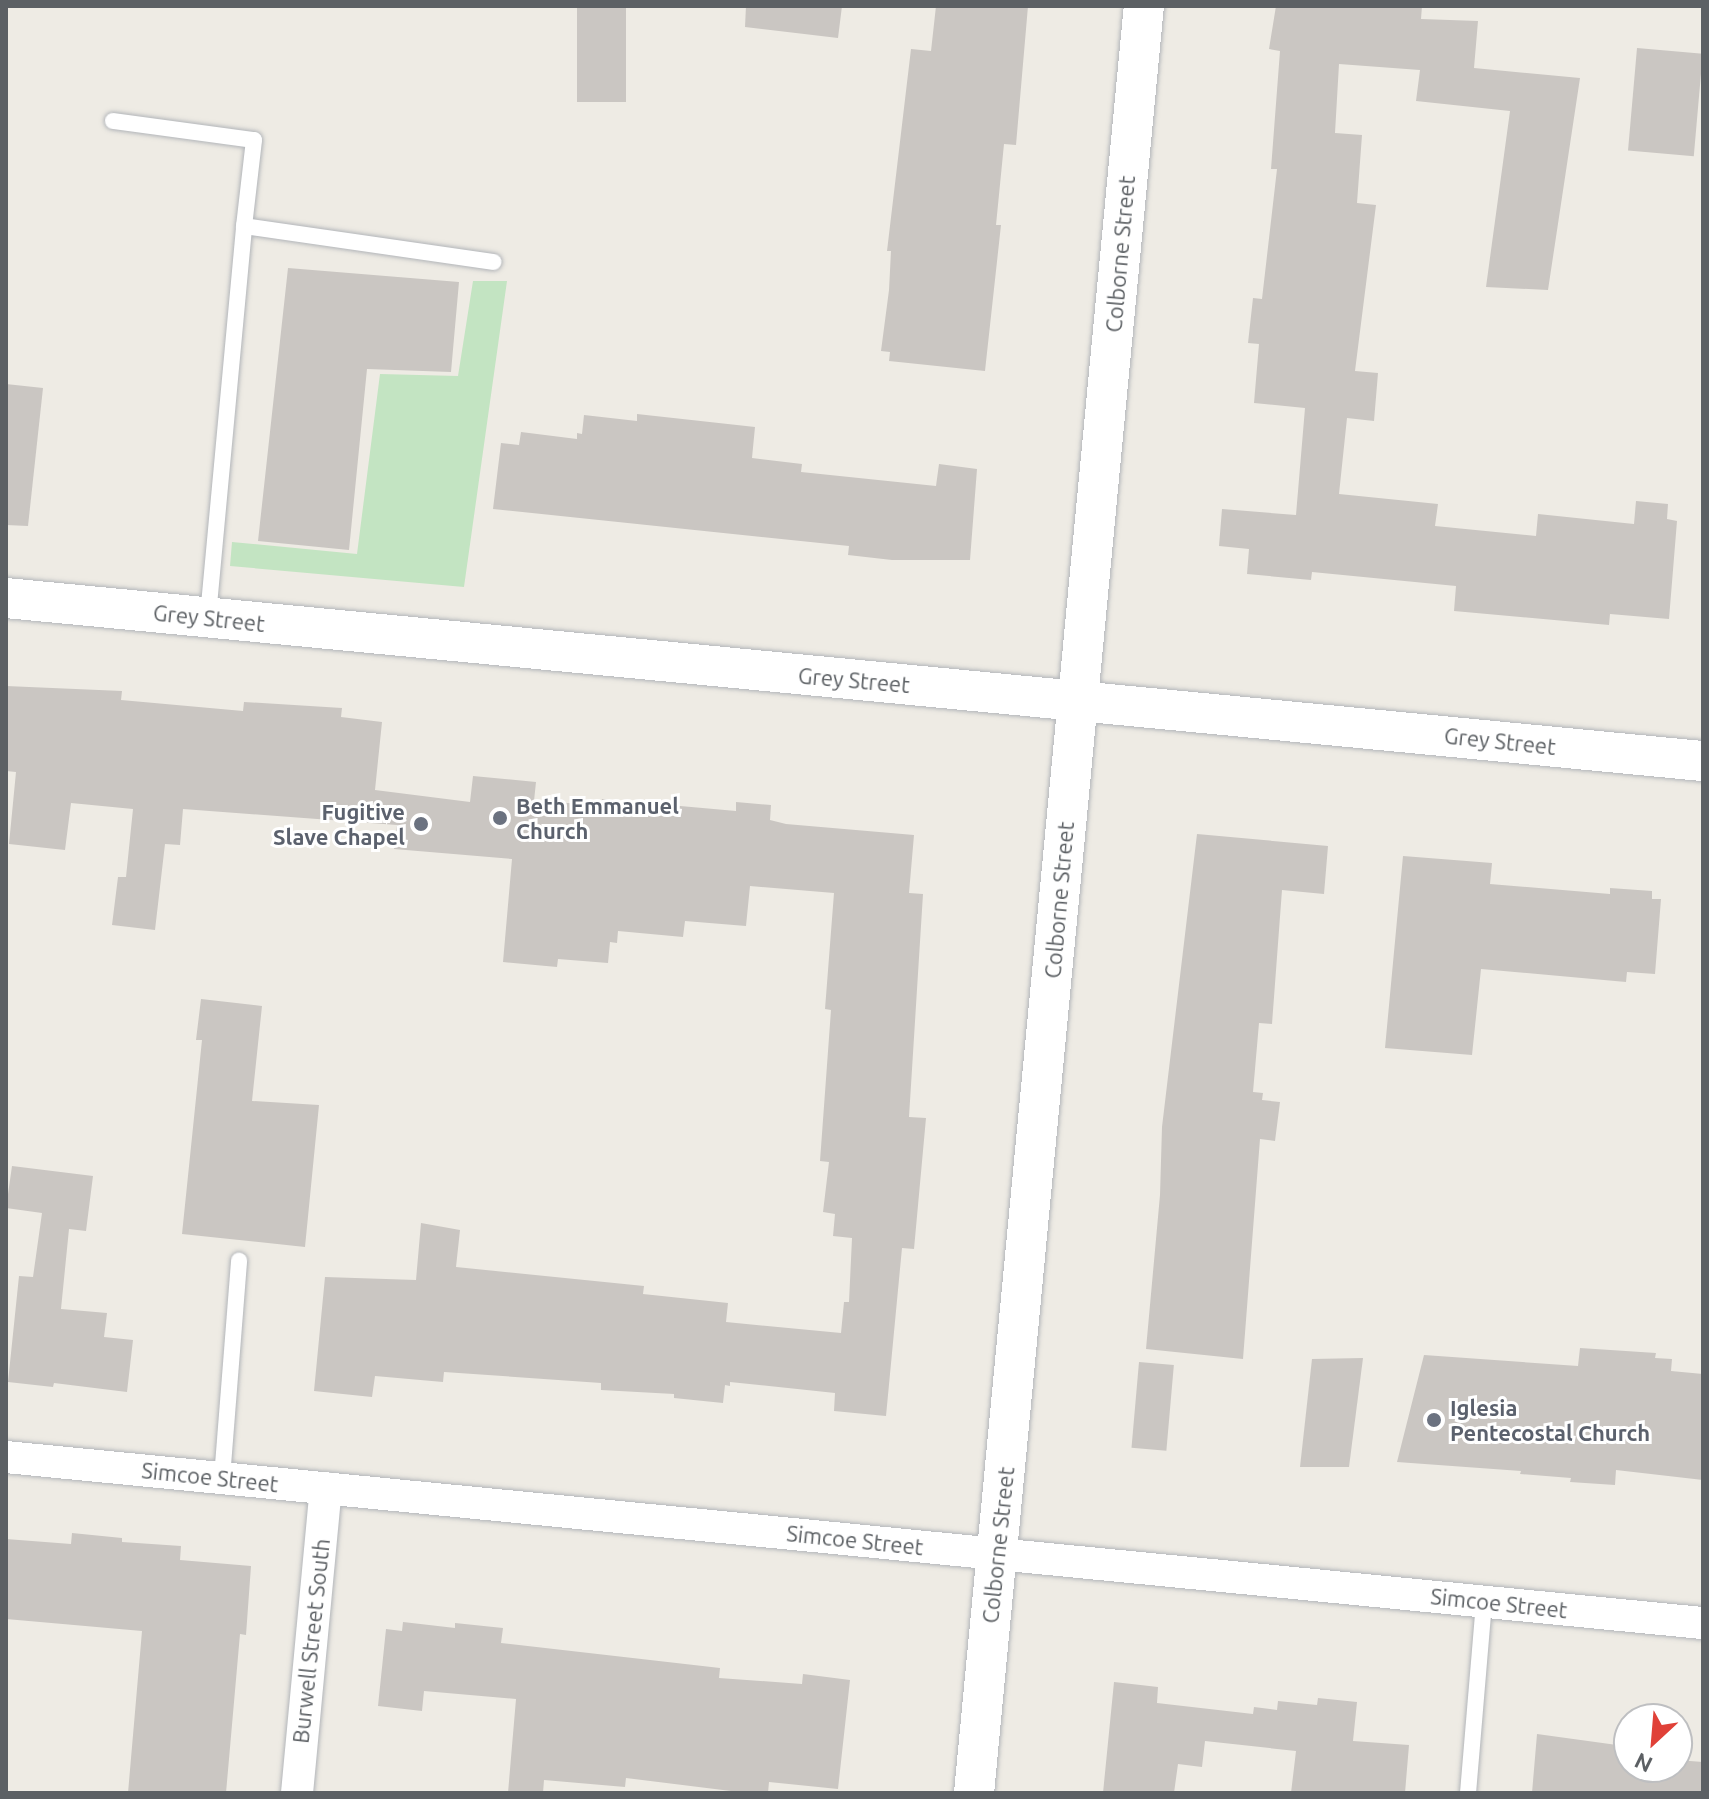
<!DOCTYPE html>
<style>
body{margin:0}
#map{position:relative;width:1709px;height:1799px;overflow:hidden;background:#eeebe4;font-family:Ubuntu,sans-serif}
div>[style]{position:absolute}
.green>*{inset:0;background:#c3e4c2}
.building>*{inset:0;background:#cac6c2;transform-origin:0 0}
.roads{filter:drop-shadow(0 0 2px #b2b5b9) drop-shadow(0 0 2px #b2b5b9)}
.service>*{height:16px;margin:-8px;padding:0 8px;transform-origin:8px;border-radius:8px;background:#fff}
.minor>*{height:32px;margin:-16px;padding:0 16px;transform-origin:16px;border-radius:16px;background:#fff}
.tertiary>*{height:40px;margin:-20px;padding:0 20px;transform-origin:20px;border-radius:20px;background:#fff}
.dots>*{width:22px;height:22px;translate:-50% -50%;box-sizing:border-box;border:4px solid #fff;border-radius:50%}
span{translate:-50% -50%;white-space:nowrap;text-align:center;line-height:1.15;-webkit-text-stroke:6px #fff;paint-order:stroke}
.street-label{font-size:22px;color:#5c6064}
.worship-label{font-size:22px;color:#5b616d;font-weight:700}
.left{translate:0 -50%;text-align:left}
.right{translate:-100% -50%;text-align:right}
.frame{position:absolute;inset:0;border:8px solid #5c6064;pointer-events:none}
.north{position:absolute;left:1613px;top:1703px;width:80px;height:80px;box-sizing:border-box;background:#fff;border:2px solid #bebfc1;border-radius:50%;rotate:206deg;font-size:22px;font-weight:700;line-height:32px;text-align:center;color:#5c6064}
.north::after{content:'';display:block;margin:auto;width:28px;height:36px;background:#e04138;clip-path:polygon(50% 0,100% 100%,50% 72%,0 100%)}
</style>
<div id="map">
<div class="green">
<i style="clip-path:polygon(473px 281px,507px 281px,464px 587px,230px 566px,232px 542px,357px 554px,380px 374px,458px 376px)"></i>
</div>
<div class="building">
<i style="left:577px;top:6px;width:49px;height:96px"></i>
<i style="clip-path:polygon(746px 6px,842px 6px,838px 38px,745px 27px)"></i>
<i style="clip-path:polygon(936px 6px,1028px 6px,1016px 145px,1004px 144px,996px 225px,1001px 225px,985px 371px,889px 361px,890px 352px,881px 351px,889px 290px,891px 251px,887px 251px,911px 49px,931px 51px)"></i>
<i style="clip-path:polygon(1276px 6px,1422px 6px,1421px 19px,1478px 21px,1474px 68px,1580px 78px,1548px 290px,1486px 287px,1510px 111px,1416px 101px,1420px 70px,1339px 64px,1335px 133px,1362px 135px,1357px 203px,1376px 205px,1355px 371px,1378px 373px,1374px 421px,1347px 418px,1339px 494px,1438px 504px,1435px 526px,1536px 536px,1538px 514px,1634px 524px,1636px 501px,1668px 504px,1667px 519px,1677px 521px,1669px 619px,1610px 614px,1609px 625px,1454px 611px,1456px 586px,1312px 572px,1311px 580px,1247px 574px,1249px 549px,1219px 546px,1222px 509px,1296px 515px,1305px 408px,1254px 403px,1259px 344px,1248px 343px,1253px 298px,1262px 299px,1277px 169px,1271px 169px,1280px 51px,1269px 49px)"></i>
<i style="left:1637px;top:48px;width:66px;height:103px;rotate:5deg"></i>
<i style="clip-path:polygon(288px 268px,459px 282px,451px 372px,367px 369px,349px 550px,258px 541px)"></i>
<i style="clip-path:polygon(6px 384px,43px 388px,28px 526px,6px 525px)"></i>
<i style="clip-path:polygon(637px 414px,755px 427px,752px 458px,802px 464px,801px 472px,936px 486px,939px 464px,977px 469px,970px 560px,892px 560px,848px 555px,849px 546px,493px 509px,501px 443px,519px 445px,521px 432px,577px 439px,577px 433px,582px 434px,584px 415px,637px 421px)"></i>
<i style="clip-path:polygon(6px 686px,122px 691px,121px 700px,243px 711px,244px 702px,342px 708px,341px 717px,382px 722px,375px 790px,470px 802px,473px 776px,536px 782px,534px 801px,601px 805px,602px 799px,736px 811px,736px 802px,771px 805px,770px 820px,786px 824px,914px 835px,909px 893px,923px 894px,909px 1117px,926px 1118px,914px 1249px,902px 1248px,886px 1416px,834px 1411px,835px 1393px,730px 1382px,730px 1386px,725px 1385px,723px 1403px,674px 1398px,674px 1394px,601px 1390px,601px 1383px,444px 1372px,443px 1382px,375px 1376px,372px 1397px,314px 1391px,325px 1277px,416px 1280px,421px 1223px,460px 1230px,456px 1267px,644px 1286px,643px 1294px,728px 1303px,726px 1322px,841px 1333px,844px 1302px,849px 1302px,852px 1238px,833px 1236px,835px 1214px,823px 1212px,829px 1162px,820px 1161px,831px 1010px,825px 1009px,834px 893px,750px 886px,746px 926px,685px 921px,683px 937px,618px 931px,617px 943px,610px 942px,608px 963px,558px 959px,557px 967px,503px 962px,512px 859px,394px 849px,397px 825px,183px 809px,180px 845px,165px 844px,155px 930px,112px 925px,118px 877px,126px 877px,133px 809px,71px 803px,65px 850px,9px 844px,16px 772px,6px 771px)"></i>
<i style="clip-path:polygon(1197px 834px,1328px 846px,1324px 894px,1282px 890px,1272px 1024px,1259px 1023px,1253px 1092px,1263px 1093px,1262px 1100px,1280px 1102px,1275px 1141px,1260px 1139px,1243px 1359px,1146px 1349px,1160px 1195px,1162px 1127px)"></i>
<i style="clip-path:polygon(1403px 856px,1492px 863px,1490px 884px,1610px 894px,1610px 888px,1652px 891px,1652px 899px,1661px 899px,1655px 974px,1627px 972px,1626px 982px,1481px 969px,1472px 1055px,1385px 1048px)"></i>
<i style="clip-path:polygon(201px 999px,262px 1006px,252px 1101px,319px 1105px,305px 1247px,182px 1234px,202px 1040px,196px 1040px)"></i>
<i style="clip-path:polygon(12px 1166px,93px 1176px,86px 1231px,69px 1229px,61px 1309px,107px 1313px,104px 1337px,133px 1340px,127px 1392px,54px 1383px,53px 1387px,8px 1382px,19px 1276px,33px 1277px,42px 1213px,6px 1208px)"></i>
<i style="clip-path:polygon(1580px 1348px,1656px 1353px,1655px 1358px,1672px 1359px,1671px 1371px,1703px 1374px,1703px 1480px,1616px 1470px,1615px 1485px,1570px 1482px,1571px 1478px,1520px 1474px,1521px 1471px,1397px 1462px,1424px 1355px,1578px 1366px)"></i>
<i style="clip-path:polygon(1363px 1358px,1349px 1467px,1300px 1467px,1312px 1359px)"></i>
<i style="left:1139px;top:1362px;width:35px;height:86px;rotate:5deg"></i>
<i style="clip-path:polygon(72px 1533px,122px 1538px,122px 1542px,181px 1546px,180px 1560px,251px 1566px,246px 1635px,240px 1634px,226px 1793px,128px 1793px,142px 1631px,6px 1619px,6px 1539px,71px 1544px)"></i>
<i style="clip-path:polygon(403px 1622px,455px 1628px,455px 1623px,503px 1628px,501px 1643px,720px 1668px,719px 1678px,802px 1684px,803px 1674px,850px 1680px,838px 1789px,769px 1782px,768px 1793px,747px 1793px,626px 1778px,625px 1787px,544px 1780px,543px 1793px,508px 1793px,516px 1699px,424px 1691px,422px 1711px,378px 1706px,386px 1629px,402px 1631px)"></i>
<i style="clip-path:polygon(1114px 1682px,1158px 1687px,1157px 1703px,1253px 1714px,1254px 1707px,1277px 1710px,1278px 1701px,1317px 1705px,1318px 1698px,1357px 1702px,1353px 1741px,1409px 1745px,1405px 1793px,1291px 1793px,1296px 1751px,1205px 1741px,1202px 1767px,1178px 1764px,1174px 1793px,1103px 1793px)"></i>
<i style="clip-path:polygon(1537px 1734px,1617px 1745px,1616px 1754px,1629px 1755px,1629px 1767px,1677px 1767px,1677px 1760px,1703px 1762px,1703px 1793px,1532px 1793px)"></i>
</div>
<div class="roads">
<div class="service">
<i style="left:113px;top:121px;width:142px;rotate:7.7deg"></i>
<i style="left:254px;top:140px;width:87px;rotate:96.6deg"></i>
<i style="left:208px;top:616px;width:392px;rotate:-84.7deg"></i>
<i style="left:244px;top:226px;width:252px;rotate:8.2deg"></i>
<i style="left:222px;top:1478px;width:218px;rotate:-85.5deg"></i>
<i style="left:1468px;top:1793px;width:192px;rotate:-85.2deg"></i>
</div>
<div class="minor">
<i style="left:6px;top:1457px;width:1705px;rotate:5.59deg"></i>
<i style="left:297px;top:1793px;width:306px;rotate:-84.6deg"></i>
</div>
<div class="tertiary">
<i style="left:6px;top:598px;width:1705px;rotate:5.49deg"></i>
<i style="left:974px;top:1793px;width:1795px;rotate:-84.57deg"></i>
</div>
</div>
<div class="dots">
<i style="left:500px;top:818px;background:#6b7280"></i>
<i style="left:421px;top:824px;background:#6b7280"></i>
<i style="left:1434px;top:1420px;background:#6b7280"></i>
</div>
<div class="street-label">
<span style="left:1120px;top:254px;rotate:-85deg">Colborne Street</span>
<span style="left:209px;top:618px;rotate:6deg">Grey Street</span>
<span style="left:854px;top:680px;rotate:5deg">Grey Street</span>
<span style="left:1500px;top:741px;rotate:6deg">Grey Street</span>
<span style="left:1059px;top:900px;rotate:-85deg">Colborne Street</span>
<span style="left:210px;top:1477px;rotate:6deg">Simcoe Street</span>
<span style="left:855px;top:1540px;rotate:6deg">Simcoe Street</span>
<span style="left:998px;top:1545px;rotate:-84deg">Colborne Street</span>
<span style="left:1499px;top:1603px;rotate:6deg">Simcoe Street</span>
<span style="left:311px;top:1641px;rotate:-84deg">Burwell Street South</span>
</div>
<div class="worship-label">
<span class="left" style="left:516px;top:818px">Beth Emmanuel<br>Church</span>
<span class="right" style="left:405px;top:824px">Fugitive<br>Slave Chapel</span>
<span class="left" style="left:1450px;top:1420px">Iglesia<br>Pentecostal Church</span>
</div>
<div class="frame"></div>
<div class="north">N</div>
</div>
